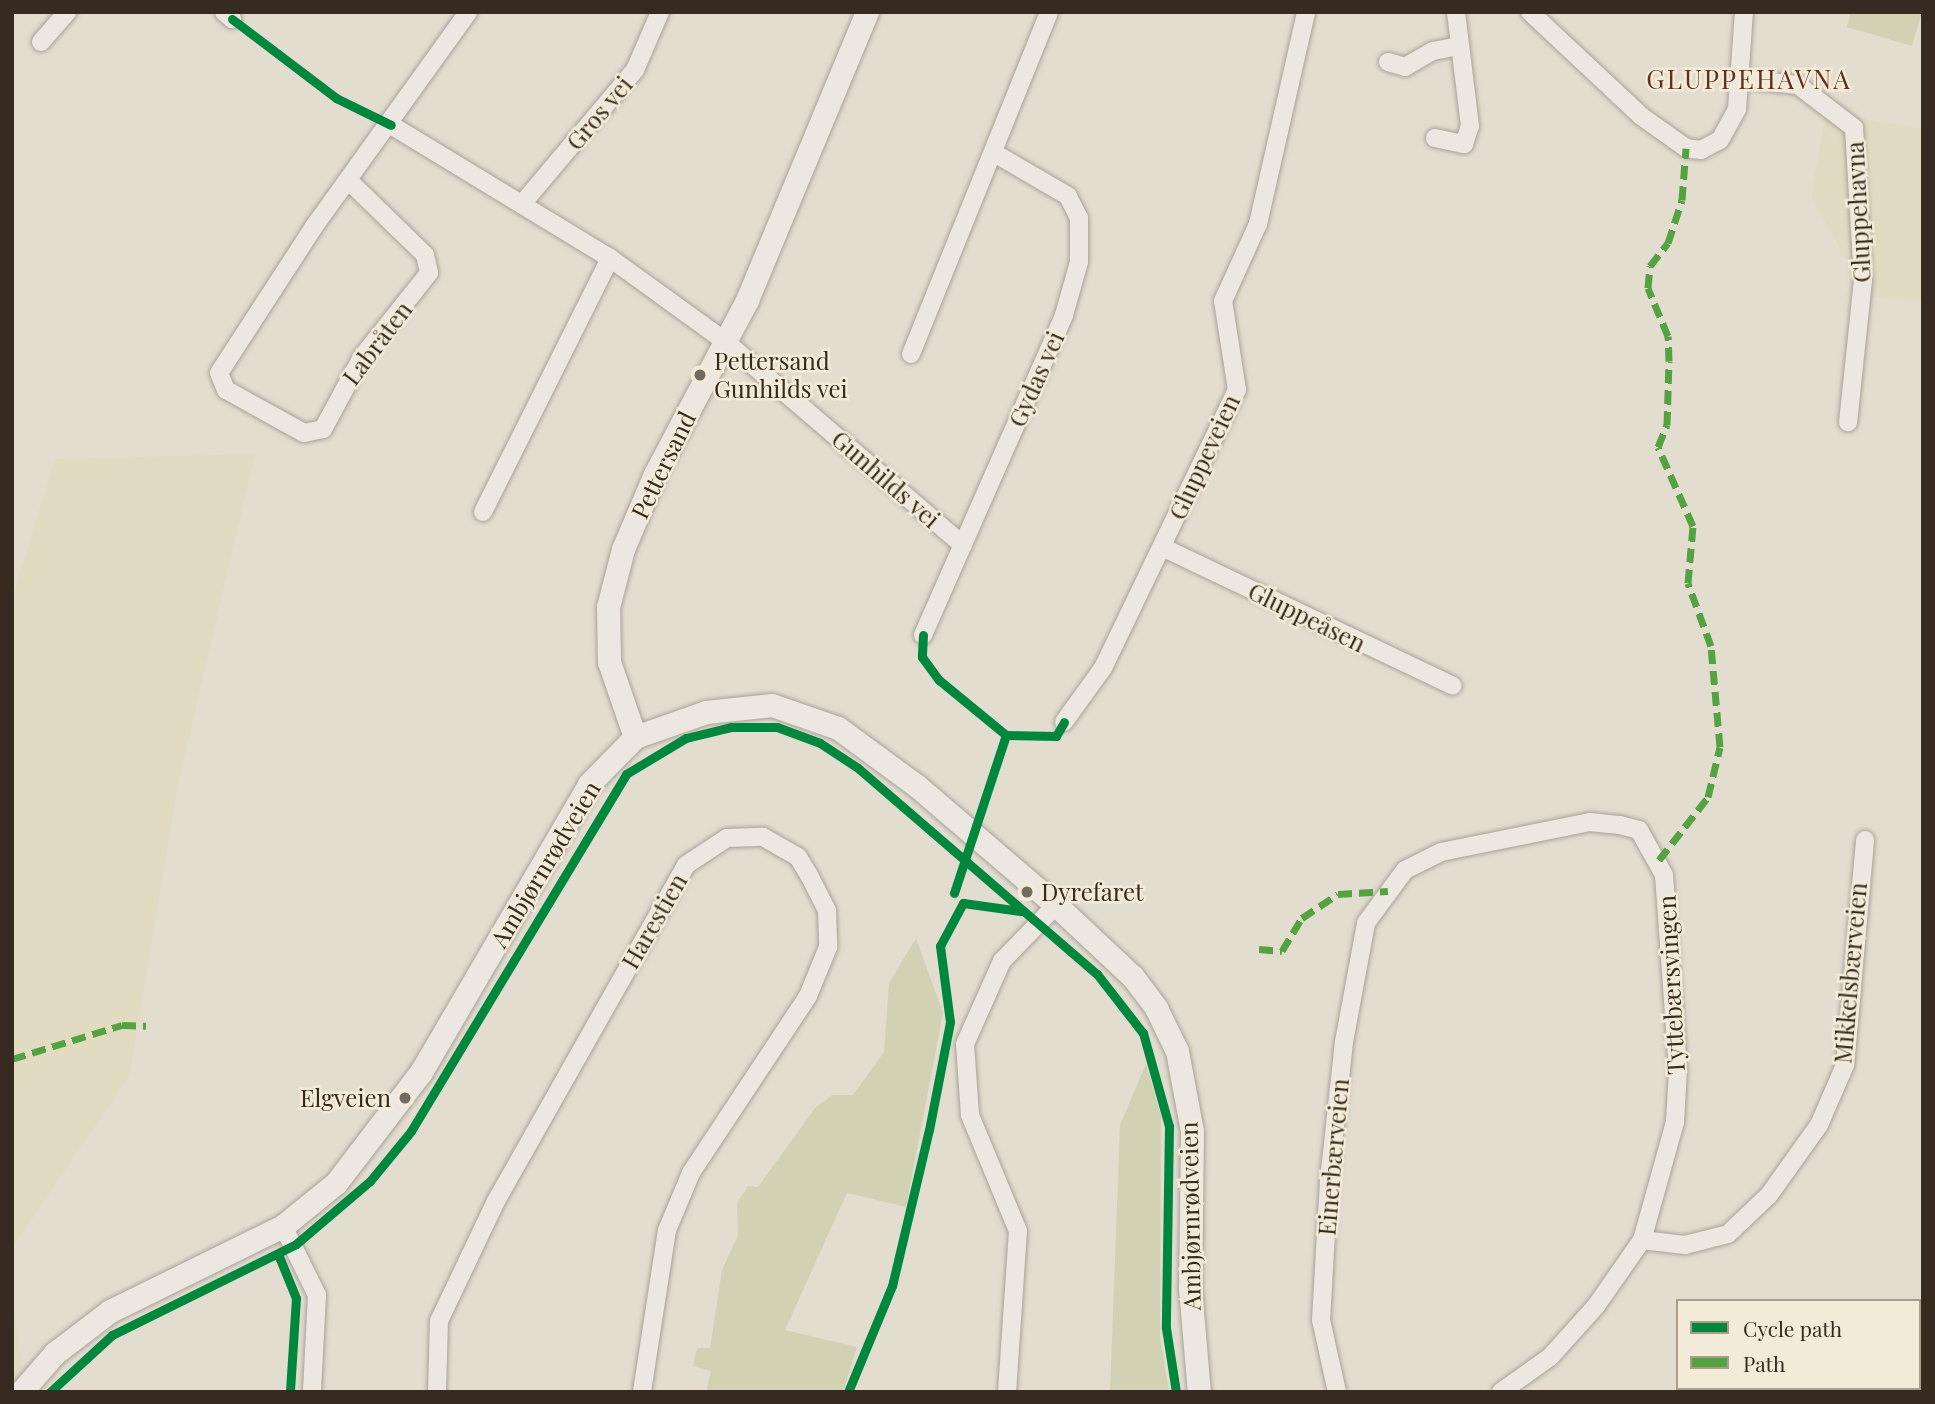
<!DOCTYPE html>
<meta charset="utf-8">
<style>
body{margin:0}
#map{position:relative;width:1935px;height:1404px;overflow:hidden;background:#e3ddd0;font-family:"Playfair Display",serif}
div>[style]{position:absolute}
.farmland>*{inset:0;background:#e1dbc2}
.green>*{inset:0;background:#d2d1b4}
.roads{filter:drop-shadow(0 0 2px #a9a298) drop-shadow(0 0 2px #a9a298)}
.minor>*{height:18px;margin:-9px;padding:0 9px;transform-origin:9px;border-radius:9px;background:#ece8e1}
.tertiary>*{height:23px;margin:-11.5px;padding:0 11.5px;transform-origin:11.5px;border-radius:11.5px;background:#ece8e1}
.quiet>*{height:7px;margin-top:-3.5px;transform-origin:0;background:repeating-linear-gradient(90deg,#53a441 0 14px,transparent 0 21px)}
.cycleway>*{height:9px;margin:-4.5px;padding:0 4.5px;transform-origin:4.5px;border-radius:4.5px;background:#00873e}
.dots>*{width:19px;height:19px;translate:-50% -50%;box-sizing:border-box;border:4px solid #f3ebd7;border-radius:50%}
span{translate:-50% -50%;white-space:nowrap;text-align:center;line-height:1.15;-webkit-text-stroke:5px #f3ebd7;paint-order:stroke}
.street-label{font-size:24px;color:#372b21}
.poi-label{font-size:24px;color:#372b21}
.left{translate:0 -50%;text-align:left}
.right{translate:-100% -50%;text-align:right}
.neighbourhood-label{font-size:26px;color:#603024;letter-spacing:2px}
.frame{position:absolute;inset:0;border:14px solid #372b21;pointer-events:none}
.legend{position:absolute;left:1676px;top:1299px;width:245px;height:91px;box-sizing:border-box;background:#f3ebd7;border:2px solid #a89e8e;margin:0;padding:9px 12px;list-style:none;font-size:21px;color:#372b21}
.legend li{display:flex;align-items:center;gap:14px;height:35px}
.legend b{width:35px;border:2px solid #a89e8e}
</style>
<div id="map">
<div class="farmland">
<i style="clip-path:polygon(1826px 112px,1923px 129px,1923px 302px,1865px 295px,1811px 196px)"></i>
<i style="clip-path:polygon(255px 454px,179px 780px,129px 1077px,12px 1248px,12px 599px,55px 459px)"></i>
<i style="clip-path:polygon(12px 1295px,26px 1392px,12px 1392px)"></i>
</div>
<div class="green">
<i style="clip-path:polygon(1851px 12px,1922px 12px,1912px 46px,1847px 27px)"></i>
<i style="clip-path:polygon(916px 938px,943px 1013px,906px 1207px,847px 1193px,785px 1330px,857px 1347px,843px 1392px,706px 1392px,711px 1371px,693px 1366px,697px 1348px,710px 1348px,722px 1270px,738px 1235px,737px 1203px,748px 1186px,758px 1187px,815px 1108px,832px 1095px,853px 1095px,884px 1052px,889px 983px)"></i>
<i style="clip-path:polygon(1146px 1064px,1161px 1116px,1160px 1336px,1169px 1392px,1110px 1392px,1120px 1125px)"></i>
</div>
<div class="roads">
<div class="minor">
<i style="left:224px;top:12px;width:11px;rotate:41deg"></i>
<i style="left:1530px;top:12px;width:152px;rotate:43.1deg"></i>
<i style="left:1641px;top:116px;width:55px;rotate:35.4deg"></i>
<i style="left:1686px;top:148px;width:15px;rotate:8deg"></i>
<i style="left:1701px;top:150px;width:21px;rotate:-28deg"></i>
<i style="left:1720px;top:140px;width:35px;rotate:-61deg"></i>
<i style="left:1737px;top:109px;width:97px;rotate:-85.9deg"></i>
<i style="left:41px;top:42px;width:40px;rotate:-49deg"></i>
<i style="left:1388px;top:62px;width:18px;rotate:16deg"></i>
<i style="left:1405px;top:67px;width:32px;rotate:-30deg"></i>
<i style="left:1433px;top:51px;width:25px;rotate:-11deg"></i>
<i style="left:1743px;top:79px;width:55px;rotate:6.2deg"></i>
<i style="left:1798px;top:85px;width:71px;rotate:37.5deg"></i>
<i style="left:1854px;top:128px;width:152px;rotate:86.6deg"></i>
<i style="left:1863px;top:280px;width:143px;rotate:96deg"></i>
<i style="left:391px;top:125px;width:256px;rotate:31.3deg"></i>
<i style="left:610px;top:258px;width:143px;rotate:35.9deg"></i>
<i style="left:726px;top:342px;width:312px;rotate:40.6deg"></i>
<i style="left:1435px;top:138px;width:30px;rotate:12deg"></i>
<i style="left:1464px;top:144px;width:19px;rotate:-72deg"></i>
<i style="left:1470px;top:126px;width:115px;rotate:-97deg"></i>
<i style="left:349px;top:181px;width:106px;rotate:44.2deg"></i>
<i style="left:425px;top:255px;width:18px;rotate:77deg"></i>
<i style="left:429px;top:273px;width:107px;rotate:128.6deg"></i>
<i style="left:362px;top:357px;width:82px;rotate:118.4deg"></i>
<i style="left:323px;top:429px;width:19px;rotate:168deg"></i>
<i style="left:304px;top:433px;width:89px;rotate:-151.1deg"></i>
<i style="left:226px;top:390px;width:18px;rotate:-112deg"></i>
<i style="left:219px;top:373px;width:173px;rotate:-57deg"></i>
<i style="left:313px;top:228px;width:266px;rotate:-54.3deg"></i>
<i style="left:522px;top:204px;width:175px;rotate:-49.9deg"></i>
<i style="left:635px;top:70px;width:63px;rotate:-66.7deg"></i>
<i style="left:911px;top:354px;width:369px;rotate:-68deg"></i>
<i style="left:483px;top:512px;width:284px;rotate:-63.4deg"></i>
<i style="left:1162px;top:547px;width:322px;rotate:25.5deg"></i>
<i style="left:923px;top:635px;width:350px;rotate:-66.2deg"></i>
<i style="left:1064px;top:315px;width:55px;rotate:-74.2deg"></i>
<i style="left:1079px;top:262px;width:44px;rotate:-90deg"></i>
<i style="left:1079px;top:218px;width:25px;rotate:-117deg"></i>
<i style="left:1068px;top:196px;width:86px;rotate:-149.8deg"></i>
<i style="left:1064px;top:722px;width:67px;rotate:-54.2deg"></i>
<i style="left:1103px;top:668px;width:309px;rotate:-64.3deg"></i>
<i style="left:1237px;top:390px;width:90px;rotate:-98.9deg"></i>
<i style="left:1223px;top:301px;width:85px;rotate:-65.6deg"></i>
<i style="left:1258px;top:224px;width:217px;rotate:-77.2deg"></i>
<i style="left:283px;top:1226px;width:77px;rotate:63.8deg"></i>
<i style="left:317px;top:1295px;width:97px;rotate:93deg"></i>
<i style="left:1642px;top:1240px;width:43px;rotate:6.6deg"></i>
<i style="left:1685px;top:1245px;width:44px;rotate:-14.3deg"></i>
<i style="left:1728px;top:1234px;width:57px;rotate:-43.6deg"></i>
<i style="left:1769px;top:1195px;width:86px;rotate:-54.5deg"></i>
<i style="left:1819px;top:1125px;width:65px;rotate:-66.6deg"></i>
<i style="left:1845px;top:1065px;width:226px;rotate:-84.9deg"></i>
<i style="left:437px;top:1392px;width:71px;rotate:-88.4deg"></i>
<i style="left:439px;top:1321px;width:133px;rotate:-64.6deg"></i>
<i style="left:496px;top:1201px;width:386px;rotate:-60.5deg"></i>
<i style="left:686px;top:865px;width:49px;rotate:-33.4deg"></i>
<i style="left:727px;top:838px;width:36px;rotate:-2deg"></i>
<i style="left:763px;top:837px;width:40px;rotate:29.7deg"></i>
<i style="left:798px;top:857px;width:23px;rotate:59deg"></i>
<i style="left:810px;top:877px;width:37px;rotate:63deg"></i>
<i style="left:827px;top:910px;width:37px;rotate:88deg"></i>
<i style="left:828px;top:947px;width:53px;rotate:112.2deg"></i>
<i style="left:808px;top:996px;width:212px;rotate:123.5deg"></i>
<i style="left:691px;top:1173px;width:62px;rotate:112.8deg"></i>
<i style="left:667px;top:1230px;width:164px;rotate:98.8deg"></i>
<i style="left:1007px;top:1392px;width:161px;rotate:-86.1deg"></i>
<i style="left:1018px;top:1231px;width:126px;rotate:-112.5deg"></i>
<i style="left:970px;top:1115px;width:71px;rotate:-94deg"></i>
<i style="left:965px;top:1044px;width:91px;rotate:-66deg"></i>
<i style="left:1002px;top:961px;width:78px;rotate:-46deg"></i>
<i style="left:1337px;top:1392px;width:74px;rotate:-102.5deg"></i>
<i style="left:1321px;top:1320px;width:140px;rotate:-86.7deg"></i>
<i style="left:1329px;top:1180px;width:139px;rotate:-83.8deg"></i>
<i style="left:1344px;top:1042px;width:121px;rotate:-79.5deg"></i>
<i style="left:1366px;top:923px;width:66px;rotate:-53.7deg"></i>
<i style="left:1405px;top:870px;width:40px;rotate:-26.6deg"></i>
<i style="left:1441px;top:852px;width:152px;rotate:-11.4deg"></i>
<i style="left:1590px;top:822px;width:30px;rotate:6deg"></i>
<i style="left:1620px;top:825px;width:20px;rotate:15deg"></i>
<i style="left:1639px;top:830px;width:51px;rotate:60.9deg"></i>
<i style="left:1664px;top:875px;width:196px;rotate:85.9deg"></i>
<i style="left:1678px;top:1070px;width:52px;rotate:93.3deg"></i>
<i style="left:1675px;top:1122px;width:123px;rotate:105.6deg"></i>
<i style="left:1642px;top:1240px;width:80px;rotate:124.9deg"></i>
<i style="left:1596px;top:1306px;width:69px;rotate:132deg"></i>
<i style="left:1550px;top:1357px;width:60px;rotate:144.5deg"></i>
</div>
<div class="tertiary">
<i style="left:635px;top:737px;width:79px;rotate:-109.1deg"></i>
<i style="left:609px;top:662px;width:55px;rotate:-91deg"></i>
<i style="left:608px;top:607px;width:60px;rotate:-75.5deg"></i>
<i style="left:623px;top:549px;width:82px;rotate:-66.9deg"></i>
<i style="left:655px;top:474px;width:197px;rotate:-62.1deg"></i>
<i style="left:747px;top:300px;width:312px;rotate:-67.4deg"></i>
<i style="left:21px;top:1392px;width:52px;rotate:-48.9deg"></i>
<i style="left:55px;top:1353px;width:69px;rotate:-37.4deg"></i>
<i style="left:110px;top:1311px;width:193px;rotate:-26.2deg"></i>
<i style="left:283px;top:1226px;width:68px;rotate:-39.1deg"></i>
<i style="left:336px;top:1183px;width:140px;rotate:-52.6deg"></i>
<i style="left:421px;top:1072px;width:333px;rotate:-59.7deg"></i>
<i style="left:589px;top:784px;width:66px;rotate:-45.6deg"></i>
<i style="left:635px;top:737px;width:75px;rotate:-19.4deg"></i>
<i style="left:706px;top:712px;width:66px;rotate:-6.1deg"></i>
<i style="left:772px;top:705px;width:70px;rotate:19.2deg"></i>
<i style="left:838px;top:728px;width:98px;rotate:36.3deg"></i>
<i style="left:917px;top:786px;width:183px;rotate:40.6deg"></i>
<i style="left:1056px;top:905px;width:105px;rotate:43.1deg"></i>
<i style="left:1133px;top:977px;width:39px;rotate:53deg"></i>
<i style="left:1156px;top:1008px;width:48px;rotate:64deg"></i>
<i style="left:1177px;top:1051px;width:81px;rotate:79.4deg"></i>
<i style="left:1192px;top:1131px;width:157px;rotate:90.7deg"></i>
<i style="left:1190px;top:1288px;width:104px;rotate:85.1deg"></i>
</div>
</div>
<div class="quiet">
<i style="left:1659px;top:860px;width:80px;rotate:-52.1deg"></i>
<i style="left:1708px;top:797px;width:51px;rotate:-76.5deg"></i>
<i style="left:1720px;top:747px;width:101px;rotate:-95.1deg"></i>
<i style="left:1711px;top:646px;width:67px;rotate:-110.1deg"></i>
<i style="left:1688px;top:583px;width:57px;rotate:-85deg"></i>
<i style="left:1693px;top:526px;width:86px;rotate:-113.9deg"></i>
<i style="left:1658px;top:447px;width:24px;rotate:-68deg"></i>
<i style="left:1667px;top:425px;width:64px;rotate:-88.2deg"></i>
<i style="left:1669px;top:361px;width:25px;rotate:-92deg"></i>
<i style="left:1668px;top:336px;width:52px;rotate:-112.6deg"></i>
<i style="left:1648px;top:288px;width:22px;rotate:-85deg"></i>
<i style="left:1650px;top:266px;width:29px;rotate:-52deg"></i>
<i style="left:1668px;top:243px;width:45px;rotate:-72deg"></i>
<i style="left:1682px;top:200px;width:52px;rotate:-85.6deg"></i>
<i style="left:1259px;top:949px;width:23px;rotate:5deg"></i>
<i style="left:1282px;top:951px;width:39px;rotate:-59deg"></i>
<i style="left:1302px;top:918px;width:43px;rotate:-33.7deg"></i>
<i style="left:1338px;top:894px;width:50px;rotate:-3.4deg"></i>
<i style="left:12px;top:1059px;width:115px;rotate:-17.2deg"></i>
<i style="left:122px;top:1025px;width:24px;rotate:2deg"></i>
</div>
<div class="cycleway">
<i style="left:232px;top:19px;width:131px;rotate:37.2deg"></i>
<i style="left:336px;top:98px;width:61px;rotate:26.1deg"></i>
<i style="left:923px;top:635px;width:22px;rotate:93deg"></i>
<i style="left:922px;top:657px;width:29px;rotate:54deg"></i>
<i style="left:939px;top:680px;width:87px;rotate:39.4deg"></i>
<i style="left:1006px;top:735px;width:50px;rotate:1.1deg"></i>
<i style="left:1056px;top:736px;width:16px;rotate:-60deg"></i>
<i style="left:954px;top:893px;width:166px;rotate:-71.8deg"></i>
<i style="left:278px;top:1254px;width:48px;rotate:67.8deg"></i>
<i style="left:296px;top:1298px;width:94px;rotate:93.7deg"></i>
<i style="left:50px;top:1392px;width:84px;rotate:-42.6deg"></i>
<i style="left:112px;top:1335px;width:205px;rotate:-26.3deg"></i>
<i style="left:296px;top:1244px;width:97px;rotate:-40.4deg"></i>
<i style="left:370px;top:1181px;width:65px;rotate:-50.6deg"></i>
<i style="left:411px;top:1131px;width:417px;rotate:-58.9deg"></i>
<i style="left:626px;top:774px;width:70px;rotate:-31deg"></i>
<i style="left:686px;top:738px;width:46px;rotate:-13.7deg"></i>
<i style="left:731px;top:727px;width:46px"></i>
<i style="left:777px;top:727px;width:46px;rotate:20.4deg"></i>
<i style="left:820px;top:743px;width:45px;rotate:33.3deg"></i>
<i style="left:858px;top:768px;width:316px;rotate:40.8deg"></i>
<i style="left:1097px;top:974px;width:75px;rotate:52.1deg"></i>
<i style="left:1143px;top:1033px;width:97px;rotate:74.4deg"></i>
<i style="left:1169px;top:1126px;width:202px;rotate:90.9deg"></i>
<i style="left:1166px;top:1328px;width:65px;rotate:81.1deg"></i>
<i style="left:848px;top:1392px;width:115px;rotate:-67.5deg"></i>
<i style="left:892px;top:1286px;width:160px;rotate:-76.7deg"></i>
<i style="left:929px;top:1130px;width:110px;rotate:-79deg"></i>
<i style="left:950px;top:1022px;width:77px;rotate:-97.5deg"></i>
<i style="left:940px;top:946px;width:49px;rotate:-61.9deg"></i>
<i style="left:963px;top:903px;width:58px;rotate:8deg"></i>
</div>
<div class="dots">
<i style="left:700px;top:375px;background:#73695e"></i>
<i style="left:1027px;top:892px;background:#73695e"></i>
<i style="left:405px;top:1098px;background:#73695e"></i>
</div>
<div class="street-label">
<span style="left:599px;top:113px;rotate:-50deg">Gros vei</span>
<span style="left:1858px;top:212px;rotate:-93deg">Gluppehavna</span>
<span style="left:377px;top:343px;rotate:-53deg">Labråten</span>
<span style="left:1036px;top:379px;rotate:-66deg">Gydas vei</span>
<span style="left:1204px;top:457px;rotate:-65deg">Gluppeveien</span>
<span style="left:663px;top:465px;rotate:-64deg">Pettersand</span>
<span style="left:886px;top:479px;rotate:41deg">Gunhilds vei</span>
<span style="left:1307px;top:617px;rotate:26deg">Gluppeåsen</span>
<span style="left:545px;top:864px;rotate:-59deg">Ambjørnrødveien</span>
<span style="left:654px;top:921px;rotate:-60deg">Harestien</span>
<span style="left:1850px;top:973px;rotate:-85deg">Mikkelsbærveien</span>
<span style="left:1671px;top:985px;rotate:-93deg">Tyttebærsvingen</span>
<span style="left:1333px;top:1157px;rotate:-85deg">Einerbærveien</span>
<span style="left:1190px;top:1216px;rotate:-91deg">Ambjørnrødveien</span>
</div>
<div class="poi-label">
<span class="left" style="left:714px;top:375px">Pettersand<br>Gunhilds vei</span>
<span class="left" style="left:1041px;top:892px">Dyrefaret</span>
<span class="right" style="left:391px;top:1098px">Elgveien</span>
</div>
<div class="neighbourhood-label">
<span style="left:1749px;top:79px">GLUPPEHAVNA</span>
</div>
<div class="frame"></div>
<ul class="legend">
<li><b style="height:9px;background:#00873e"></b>Cycle path</li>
<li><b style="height:9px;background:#53a441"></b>Path</li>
</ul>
</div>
